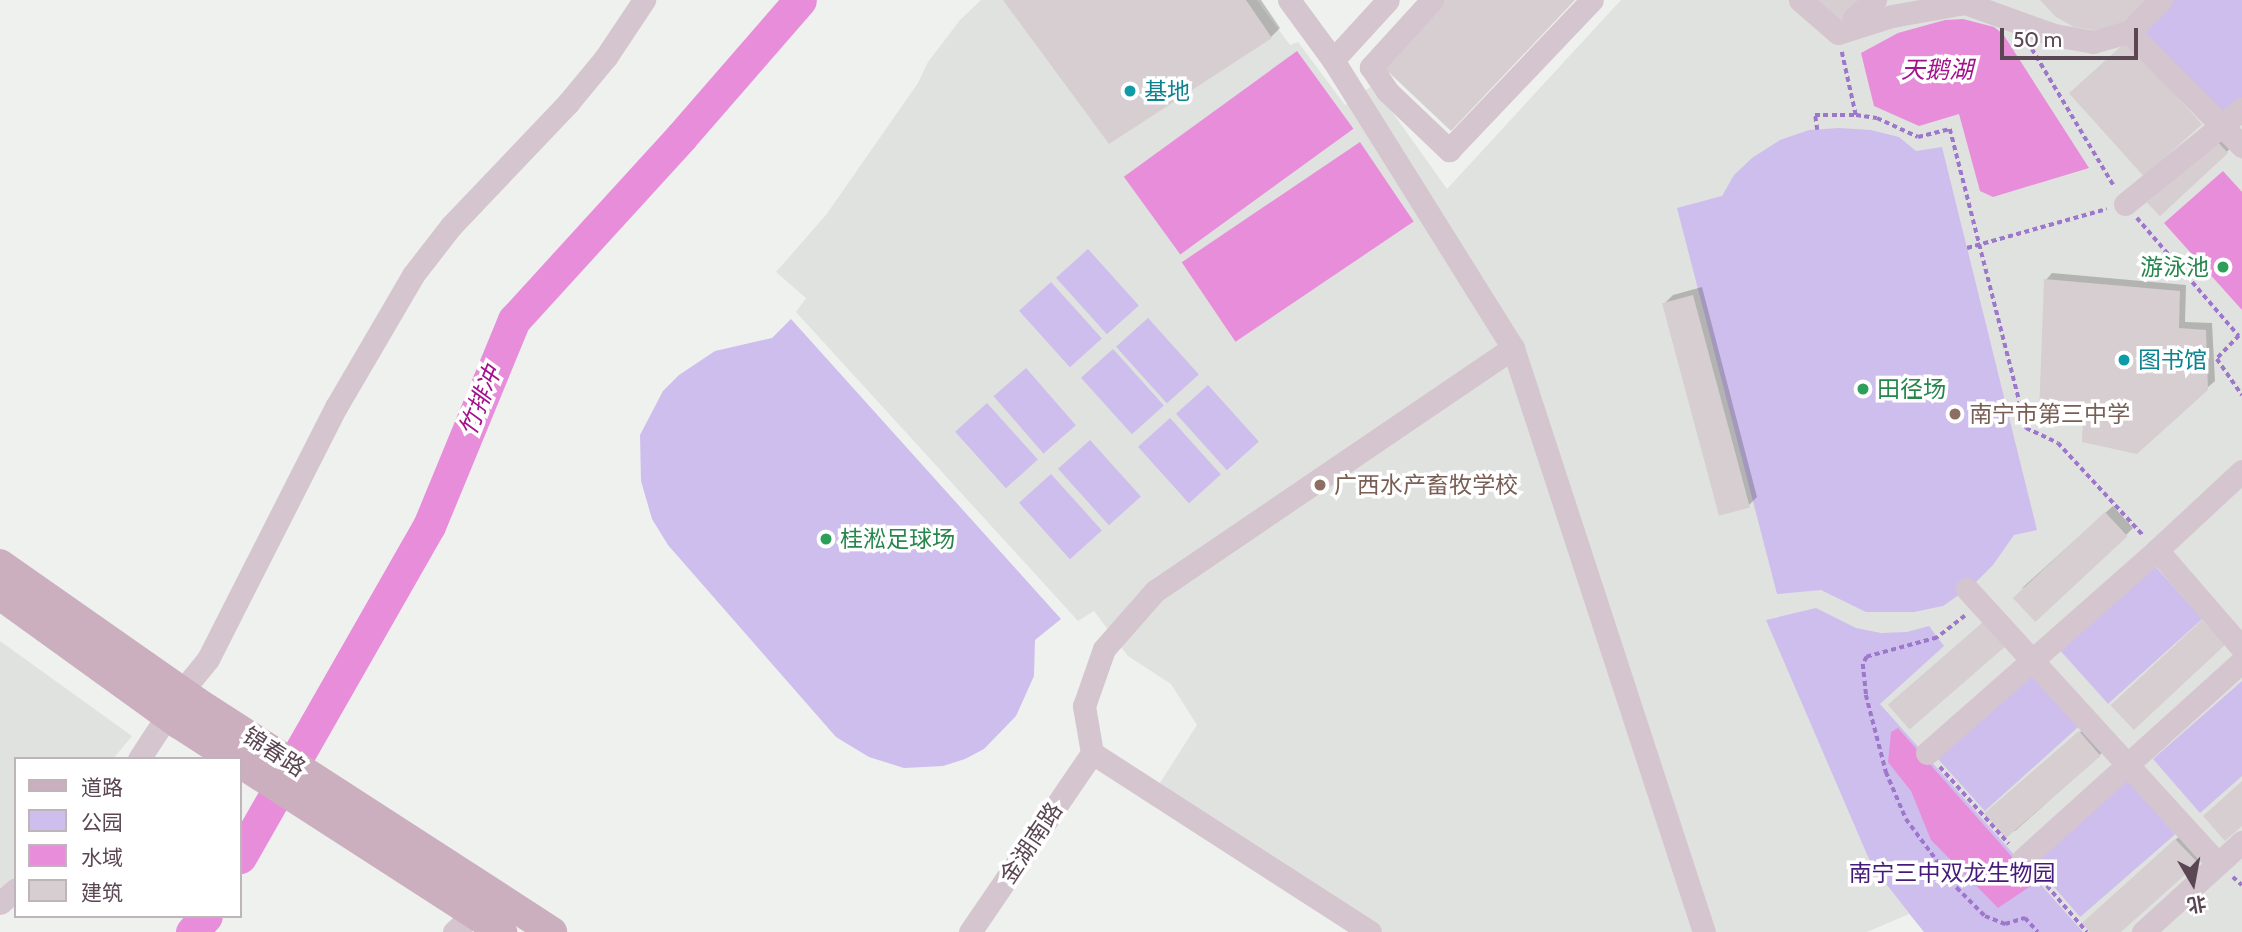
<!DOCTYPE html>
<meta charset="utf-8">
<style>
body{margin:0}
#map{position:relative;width:2242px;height:932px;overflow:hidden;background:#eef1ee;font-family:Cabin,"Noto Sans SC",sans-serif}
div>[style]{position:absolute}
.education>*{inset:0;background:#e0e2df}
.green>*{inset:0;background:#cebeed;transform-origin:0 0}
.water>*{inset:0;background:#e88dda;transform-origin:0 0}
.shadow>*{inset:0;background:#0003;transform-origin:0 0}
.river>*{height:33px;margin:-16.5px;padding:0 16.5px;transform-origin:16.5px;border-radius:16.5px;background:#e88dda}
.building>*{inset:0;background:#d6ced1;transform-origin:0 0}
.path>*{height:3.5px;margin-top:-1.75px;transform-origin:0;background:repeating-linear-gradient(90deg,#9d77ca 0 5px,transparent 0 8.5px)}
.minor>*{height:23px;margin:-11.5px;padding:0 11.5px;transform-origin:11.5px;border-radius:11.5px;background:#d5c5ce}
.major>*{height:30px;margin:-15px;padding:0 15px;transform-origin:15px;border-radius:15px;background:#ccafbf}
.dots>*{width:19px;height:19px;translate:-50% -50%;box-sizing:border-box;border:4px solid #fff;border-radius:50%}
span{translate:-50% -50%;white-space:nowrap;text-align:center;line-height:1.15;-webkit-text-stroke:7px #fff;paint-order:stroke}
.culture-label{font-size:23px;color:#0d838f}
.left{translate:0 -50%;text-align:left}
.leisure-label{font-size:23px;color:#27864d}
.right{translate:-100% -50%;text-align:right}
.education-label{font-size:23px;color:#785e54}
.street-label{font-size:23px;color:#5b4753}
.park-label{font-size:23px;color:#451a7a}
.water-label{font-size:24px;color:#a3128d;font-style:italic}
.legend{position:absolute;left:14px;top:757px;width:228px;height:161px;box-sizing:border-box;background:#fff;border:2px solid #bdb5ba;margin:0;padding:9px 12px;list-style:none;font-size:21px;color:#5b4753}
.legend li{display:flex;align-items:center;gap:14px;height:35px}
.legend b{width:35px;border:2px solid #bdb5ba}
.north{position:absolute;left:2158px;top:848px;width:70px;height:70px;-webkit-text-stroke:5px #fff;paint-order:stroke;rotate:170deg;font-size:19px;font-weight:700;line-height:28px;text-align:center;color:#5b4753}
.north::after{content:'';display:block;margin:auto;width:24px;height:32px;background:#5b4753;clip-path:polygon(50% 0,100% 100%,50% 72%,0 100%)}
.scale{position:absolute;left:2000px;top:28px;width:138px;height:32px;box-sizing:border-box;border:4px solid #5b4753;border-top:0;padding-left:9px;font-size:21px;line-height:24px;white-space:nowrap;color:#5b4753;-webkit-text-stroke:5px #fff;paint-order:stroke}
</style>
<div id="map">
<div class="education">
<i style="clip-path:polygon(981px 0,1257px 0,1290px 45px,1298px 42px,1345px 105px,1373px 85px,1447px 189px,1621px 0,2242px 0,2242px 932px,1924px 932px,1909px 914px,1867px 932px,1383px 932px,1158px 786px,1197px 725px,1171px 684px,1128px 656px,1094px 611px,1078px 621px,796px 312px,806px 298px,776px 272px,826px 215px,918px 83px,928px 62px,960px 20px)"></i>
<i style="clip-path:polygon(0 641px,132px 736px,113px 759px,16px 759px,16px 876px,0 891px)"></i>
</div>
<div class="green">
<i style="clip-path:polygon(2171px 0,2242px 0,2242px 101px,2225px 116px,2140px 31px)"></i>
<i style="clip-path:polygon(1839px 128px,1871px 130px,1899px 137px,1916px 151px,1942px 147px,2037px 530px,2014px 535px,1993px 565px,1973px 585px,1943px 606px,1914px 612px,1866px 612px,1821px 590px,1777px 594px,1677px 208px,1722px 196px,1734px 175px,1752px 158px,1780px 140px,1809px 130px)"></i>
<i style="left:1088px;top:249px;width:76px;height:43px;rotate:48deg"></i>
<i style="left:1051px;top:282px;width:76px;height:43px;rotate:48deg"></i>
<i style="left:1148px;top:318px;width:76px;height:43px;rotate:48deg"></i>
<i style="clip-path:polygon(791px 319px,1061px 619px,1035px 640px,1034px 676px,1016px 716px,984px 749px,965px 759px,943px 766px,904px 768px,869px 757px,836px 737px,668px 545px,652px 519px,641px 481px,640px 435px,663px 391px,679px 375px,715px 351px,772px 338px)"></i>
<i style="left:1113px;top:349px;width:76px;height:43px;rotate:48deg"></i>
<i style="left:1026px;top:368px;width:76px;height:43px;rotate:49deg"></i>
<i style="left:1208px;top:385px;width:76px;height:43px;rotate:48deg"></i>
<i style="left:987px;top:403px;width:76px;height:43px;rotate:48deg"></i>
<i style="left:1170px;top:418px;width:76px;height:43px;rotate:48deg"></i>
<i style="left:1090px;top:440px;width:76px;height:43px;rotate:48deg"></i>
<i style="left:1051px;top:474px;width:76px;height:43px;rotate:48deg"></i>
<i style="left:2155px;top:566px;width:71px;height:127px;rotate:48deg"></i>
<i style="clip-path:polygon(1816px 608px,1856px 628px,1881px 633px,1907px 632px,1929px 626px,1944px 646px,1880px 704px,2083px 932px,1924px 932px,1872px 866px,1766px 620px)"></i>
<i style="left:2031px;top:674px;width:71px;height:126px;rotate:48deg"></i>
<i style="clip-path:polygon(2242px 681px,2242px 776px,2200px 813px,2153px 759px)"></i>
<i style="left:2128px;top:780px;width:72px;height:126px;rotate:49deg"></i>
</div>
<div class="water">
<i style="clip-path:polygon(1963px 19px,1994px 27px,2003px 34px,2089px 168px,1993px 197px,1980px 191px,1959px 114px,1919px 126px,1874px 106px,1861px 53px,1898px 33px,1945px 20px)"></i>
<i style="left:1297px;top:51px;width:96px;height:214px;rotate:54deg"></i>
<i style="left:1360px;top:142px;width:96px;height:215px;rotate:56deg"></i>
<i style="clip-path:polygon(2223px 171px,2242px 192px,2242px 310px,2164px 223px)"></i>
<i style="clip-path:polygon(1898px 728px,2035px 883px,1998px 908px,1931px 840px,1911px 791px,1888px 762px,1891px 732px)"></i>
</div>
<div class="shadow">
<i style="clip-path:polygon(1005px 0,1261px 0,1280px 28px,1271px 37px)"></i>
<i style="clip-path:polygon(2223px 133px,2234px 145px,2160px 214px)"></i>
<i style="clip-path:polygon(2052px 273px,2186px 285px,2185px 322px,2212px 323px,2215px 381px,2207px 388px,2085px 417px,2046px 280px)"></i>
<i style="clip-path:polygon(1702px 287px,1757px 497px,1748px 506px,1664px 304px,1673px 295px)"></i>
<i style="clip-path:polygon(2113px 506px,2133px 528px,2126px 535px,2021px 589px)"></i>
<i style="left:2087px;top:726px;width:30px;height:124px;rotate:48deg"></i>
<i style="clip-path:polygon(2183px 833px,2203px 855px,2119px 932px,2093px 932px,2091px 916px)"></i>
</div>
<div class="river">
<i style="left:240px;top:857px;width:381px;rotate:-60.3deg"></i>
<i style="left:429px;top:526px;width:223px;rotate:-67.6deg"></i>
<i style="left:514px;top:320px;width:248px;rotate:-47.6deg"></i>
<i style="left:681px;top:137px;width:181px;rotate:-49deg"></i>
<i style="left:192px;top:932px;width:21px;rotate:-49deg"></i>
</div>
<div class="building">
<i style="clip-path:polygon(1003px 0,1246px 0,1272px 38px,1109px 144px)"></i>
<i style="clip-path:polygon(1441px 0,1575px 0,1451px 131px,1380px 64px)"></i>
<i style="clip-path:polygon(1812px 0,1866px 0,1837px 27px)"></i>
<i style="clip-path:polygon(2040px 0,2149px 0,2134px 17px,2115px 27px,2094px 30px,2074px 27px,2056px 17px)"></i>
<i style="left:2127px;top:41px;width:112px;height:78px;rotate:48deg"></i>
<i style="left:2215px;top:139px;width:19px;height:93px;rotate:47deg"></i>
<i style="clip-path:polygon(2044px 279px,2180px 291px,2179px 328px,2206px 330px,2208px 390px,2137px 454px,2082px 442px,2083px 419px,2039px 415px)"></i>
<i style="left:1693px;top:295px;width:220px;height:32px;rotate:75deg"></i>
<i style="left:2105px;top:512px;width:33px;height:126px;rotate:47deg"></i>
<i style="left:2202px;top:620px;width:34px;height:125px;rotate:47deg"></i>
<i style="left:1983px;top:622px;width:33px;height:126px;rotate:49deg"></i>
<i style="left:2079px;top:731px;width:33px;height:126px;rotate:49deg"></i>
<i style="clip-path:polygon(2242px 781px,2242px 826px,2225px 841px,2203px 816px)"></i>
<i style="clip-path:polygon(2175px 839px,2198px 863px,2121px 932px,2090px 932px,2082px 923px)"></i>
</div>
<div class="path">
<i style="left:2032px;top:49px;width:160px;rotate:59.1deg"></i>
<i style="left:1842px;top:52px;width:65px;rotate:77.5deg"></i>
<i style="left:1856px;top:115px;width:21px;rotate:8deg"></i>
<i style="left:1877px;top:118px;width:45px;rotate:24.9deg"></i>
<i style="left:1918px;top:137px;width:33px;rotate:-14deg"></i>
<i style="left:1950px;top:129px;width:309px;rotate:75.7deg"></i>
<i style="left:2026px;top:428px;width:35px;rotate:25deg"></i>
<i style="left:2058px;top:443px;width:125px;rotate:47.3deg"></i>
<i style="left:1817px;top:130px;width:15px;rotate:-98deg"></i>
<i style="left:1815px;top:115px;width:41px"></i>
<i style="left:2137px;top:218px;width:156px;rotate:49.2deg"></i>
<i style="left:2239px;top:336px;width:32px;rotate:134deg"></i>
<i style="left:2217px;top:359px;width:44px;rotate:55.2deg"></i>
<i style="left:1967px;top:248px;width:145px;rotate:-15.6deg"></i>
<i style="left:1965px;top:616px;width:36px;rotate:142deg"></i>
<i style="left:1937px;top:638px;width:73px;rotate:164.8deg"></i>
<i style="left:1867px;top:657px;width:8px;rotate:120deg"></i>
<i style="left:1863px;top:664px;width:31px;rotate:84deg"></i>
<i style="left:1866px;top:695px;width:80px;rotate:75.4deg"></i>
<i style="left:1886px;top:772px;width:51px;rotate:66.9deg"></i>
<i style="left:1906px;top:819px;width:86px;rotate:53.5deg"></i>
<i style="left:1957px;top:888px;width:40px;rotate:45deg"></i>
<i style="left:1985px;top:916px;width:22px;rotate:22deg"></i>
<i style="left:2005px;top:924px;width:21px;rotate:-17deg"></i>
<i style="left:2025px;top:918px;width:19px;rotate:47deg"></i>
<i style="left:1940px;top:767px;width:103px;rotate:48.1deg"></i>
<i style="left:2036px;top:873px;width:78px;rotate:49.2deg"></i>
<i style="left:2233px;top:877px;width:12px;rotate:42deg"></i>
</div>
<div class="minor">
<i style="left:1289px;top:0;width:74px;rotate:53.7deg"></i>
<i style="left:1333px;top:60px;width:340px;rotate:58deg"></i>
<i style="left:1513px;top:348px;width:614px;rotate:71.89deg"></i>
<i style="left:1432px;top:0;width:91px;rotate:132.3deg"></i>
<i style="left:1371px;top:67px;width:29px;rotate:56deg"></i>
<i style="left:1387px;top:91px;width:86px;rotate:43.6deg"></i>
<i style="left:1449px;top:150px;width:207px;rotate:-46.4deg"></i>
<i style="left:1800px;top:0;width:50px;rotate:41deg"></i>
<i style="left:1838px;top:33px;width:57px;rotate:-17.5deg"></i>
<i style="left:1892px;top:16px;width:74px;rotate:-10.1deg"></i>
<i style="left:1965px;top:3px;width:95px;rotate:19.8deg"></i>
<i style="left:2054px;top:35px;width:40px;rotate:10deg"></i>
<i style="left:2093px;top:42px;width:37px;rotate:-16deg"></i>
<i style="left:2161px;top:0;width:45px;rotate:135deg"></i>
<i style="left:2129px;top:32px;width:161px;rotate:45.3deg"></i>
<i style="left:1854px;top:18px;width:28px;rotate:-41deg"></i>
<i style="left:1333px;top:60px;width:81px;rotate:-47.5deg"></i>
<i style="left:2125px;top:204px;width:151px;rotate:-39.1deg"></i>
<i style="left:2157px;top:550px;width:116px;rotate:-42.9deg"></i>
<i style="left:1967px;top:589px;width:372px;rotate:47.6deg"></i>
<i style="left:182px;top:691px;width:41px;rotate:-50.9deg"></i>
<i style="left:208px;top:659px;width:283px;rotate:-63.1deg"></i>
<i style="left:336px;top:407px;width:153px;rotate:-59.7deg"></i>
<i style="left:413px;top:275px;width:62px;rotate:-52.2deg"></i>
<i style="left:451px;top:226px;width:170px;rotate:-46.4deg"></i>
<i style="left:568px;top:103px;width:60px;rotate:-50.4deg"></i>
<i style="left:606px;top:57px;width:69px;rotate:-56.3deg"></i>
<i style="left:1927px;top:753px;width:307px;rotate:-41.4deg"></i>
<i style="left:2157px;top:550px;width:130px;rotate:49.1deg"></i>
<i style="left:139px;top:759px;width:51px;rotate:-56.9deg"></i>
<i style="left:2023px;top:859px;width:295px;rotate:-42.1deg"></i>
<i style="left:0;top:903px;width:21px;rotate:-41deg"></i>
<i style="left:454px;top:932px;width:26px;rotate:-43deg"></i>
<i style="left:970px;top:932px;width:217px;rotate:-55.7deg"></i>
<i style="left:1370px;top:932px;width:331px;rotate:-147.2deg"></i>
<i style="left:1092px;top:753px;width:48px;rotate:-99.7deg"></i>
<i style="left:1084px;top:706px;width:60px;rotate:-70.7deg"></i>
<i style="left:1104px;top:649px;width:77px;rotate:-48.7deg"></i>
<i style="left:1155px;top:591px;width:433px;rotate:-34.2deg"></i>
<i style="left:2143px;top:932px;width:134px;rotate:-42.3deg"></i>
</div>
<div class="major">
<i style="left:0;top:564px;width:241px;rotate:35deg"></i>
<i style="left:197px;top:702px;width:423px;rotate:32.9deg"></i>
<i style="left:0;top:595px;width:221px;rotate:35.8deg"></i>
<i style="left:179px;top:724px;width:64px;rotate:32.9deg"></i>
<i style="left:240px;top:763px;width:312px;rotate:32.8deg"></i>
</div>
<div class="dots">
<i style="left:1130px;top:91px;background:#0f9aa8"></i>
<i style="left:2223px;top:267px;background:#2e9e5b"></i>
<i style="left:2124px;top:360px;background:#0f9aa8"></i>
<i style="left:1863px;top:389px;background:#2e9e5b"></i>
<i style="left:1955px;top:414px;background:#8d6e63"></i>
<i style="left:1320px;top:485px;background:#8d6e63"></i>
<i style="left:826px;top:539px;background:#2e9e5b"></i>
</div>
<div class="culture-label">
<span class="left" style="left:1144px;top:91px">基地</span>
<span class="left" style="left:2138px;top:360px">图书馆</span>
</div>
<div class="leisure-label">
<span class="right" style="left:2209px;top:267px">游泳池</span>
<span class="left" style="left:1877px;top:389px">田径场</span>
<span class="left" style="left:840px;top:539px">桂淞足球场</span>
</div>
<div class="education-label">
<span class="left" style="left:1969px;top:414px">南宁市第三中学</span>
<span class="left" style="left:1334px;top:485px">广西水产畜牧学校</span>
</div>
<div class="street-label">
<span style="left:274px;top:752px;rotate:33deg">锦春路</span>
<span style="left:1031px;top:843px;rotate:-56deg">金湖南路</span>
</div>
<div class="park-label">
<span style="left:1952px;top:873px">南宁三中双龙生物园</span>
</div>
<div class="water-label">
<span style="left:1937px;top:70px">天鹅湖</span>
<span style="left:480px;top:401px;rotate:-68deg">竹排冲</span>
</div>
<ul class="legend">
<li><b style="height:9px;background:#ccafbf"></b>道路</li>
<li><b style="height:19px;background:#cebeed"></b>公园</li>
<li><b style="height:19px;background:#e88dda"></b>水域</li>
<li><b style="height:19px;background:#d6ced1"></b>建筑</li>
</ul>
<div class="north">北</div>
<div class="scale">50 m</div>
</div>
